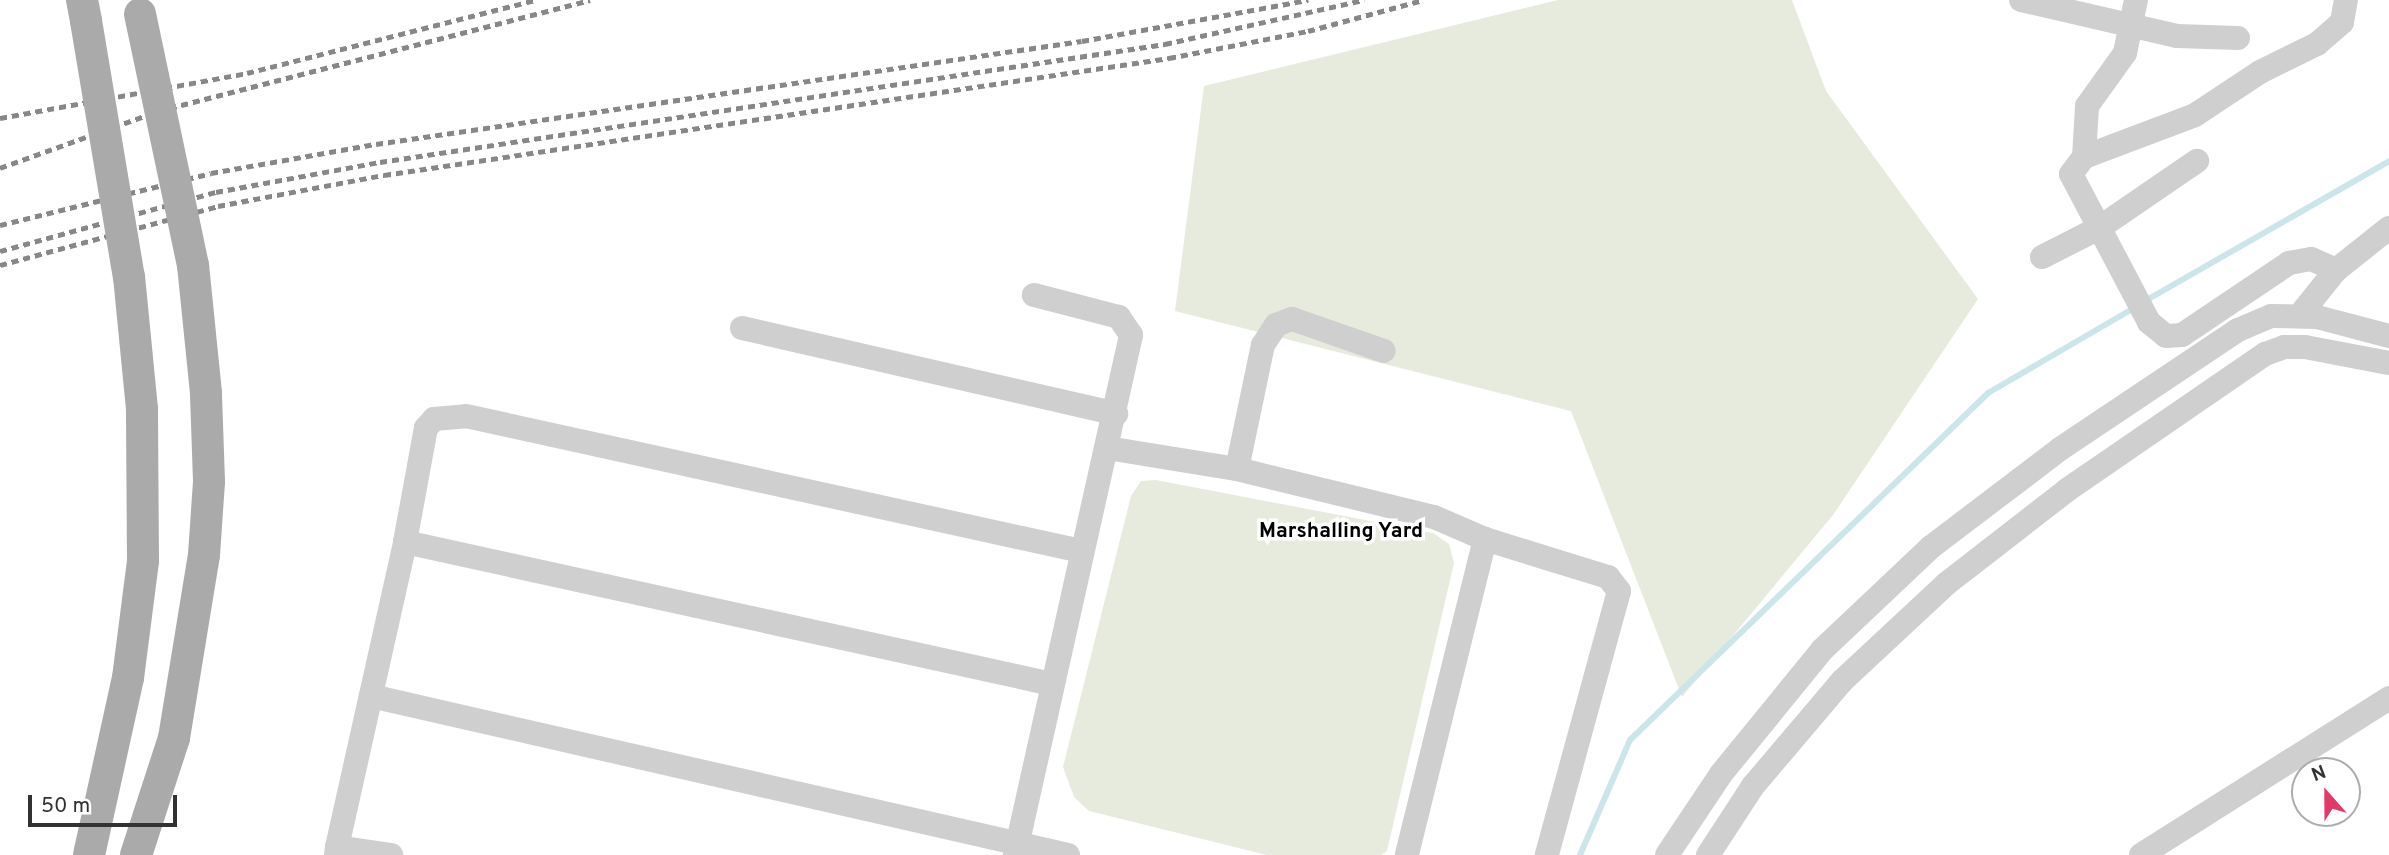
<!DOCTYPE html>
<style>
body{margin:0}
#map{position:relative;width:2389px;height:855px;overflow:hidden;background:#fff;font-family:Overpass,sans-serif}
div>[style]{position:absolute}
.green>*{inset:0;background:#e7ebdd}
.stream>*{height:6px;margin:-3px;padding:0 3px;transform-origin:3px;border-radius:3px;background:#cbe5eb}
.minor>*{height:24px;margin:-12px;padding:0 12px;transform-origin:12px;border-radius:12px;background:#cfcfcf}
.major>*{height:32px;margin:-16px;padding:0 16px;transform-origin:16px;border-radius:16px;background:#aaa}
.rail>*{height:5px;margin-top:-2.5px;transform-origin:0;background:repeating-linear-gradient(90deg,#878787 0 7px,transparent 0 12px)}
.major-bridge>*{height:32px;margin:-16px;padding:0 16px;transform-origin:16px;border-radius:16px;background:#aaa}
span{translate:-50% -50%;white-space:nowrap;text-align:center;line-height:1.15;-webkit-text-stroke:7px #fff;paint-order:stroke}
.neighbourhood-label{font-size:21px;color:#000;font-weight:700}
.north{position:absolute;left:2291px;top:757px;width:70px;height:70px;box-sizing:border-box;background:#fff;border:2px solid #adadad;border-radius:50%;rotate:339deg;font-size:19px;font-weight:700;line-height:28px;text-align:center;color:#323232}
.north::after{content:'';display:block;margin:auto;width:24px;height:32px;background:#e23a68;clip-path:polygon(50% 0,100% 100%,50% 72%,0 100%)}
.scale{position:absolute;left:28px;top:795px;width:149px;height:32px;box-sizing:border-box;border:4px solid #323232;border-top:0;padding-left:9px;font-size:21px;line-height:24px;white-space:nowrap;color:#323232;-webkit-text-stroke:5px #fff;paint-order:stroke}
</style>
<div id="map">
<div class="green">
<i style="clip-path:polygon(1558px 0,1792px 0,1826px 91px,1978px 299px,1833px 515px,1682px 697px,1571px 411px,1175px 311px,1204px 86px)"></i>
<i style="clip-path:polygon(1156px 480px,1433px 533px,1449px 544px,1454px 563px,1387px 851px,1381px 855px,1267px 855px,1089px 811px,1074px 797px,1063px 767px,1131px 496px,1141px 481px)"></i>
</div>
<div class="stream">
<i style="left:2145px;top:301px;width:281px;rotate:-29.8deg"></i>
<i style="left:1580px;top:855px;width:125px;rotate:-66.5deg"></i>
<i style="left:1630px;top:740px;width:499px;rotate:-44.1deg"></i>
<i style="left:1988px;top:393px;width:171px;rotate:-30.2deg"></i>
</div>
<div class="minor">
<i style="left:2021px;top:0;width:160px;rotate:13deg"></i>
<i style="left:2177px;top:36px;width:61px;rotate:1.9deg"></i>
<i style="left:2084px;top:157px;width:51px;rotate:-86.6deg"></i>
<i style="left:2087px;top:106px;width:65px;rotate:-54.4deg"></i>
<i style="left:2125px;top:53px;width:54px;rotate:-78.3deg"></i>
<i style="left:2042px;top:257px;width:64px;rotate:-27deg"></i>
<i style="left:2099px;top:228px;width:119px;rotate:-34.4deg"></i>
<i style="left:2336px;top:270px;width:27px;rotate:-156deg"></i>
<i style="left:2311px;top:259px;width:22px;rotate:170deg"></i>
<i style="left:2289px;top:263px;width:129px;rotate:146.1deg"></i>
<i style="left:2182px;top:335px;width:16px;rotate:176deg"></i>
<i style="left:2166px;top:336px;width:22px;rotate:-141deg"></i>
<i style="left:2149px;top:322px;width:167px;rotate:-117.8deg"></i>
<i style="left:2071px;top:174px;width:21px;rotate:-53deg"></i>
<i style="left:2084px;top:157px;width:119px;rotate:-20.7deg"></i>
<i style="left:2195px;top:115px;width:78px;rotate:-33.5deg"></i>
<i style="left:2260px;top:72px;width:64px;rotate:-26.2deg"></i>
<i style="left:2317px;top:44px;width:33px;rotate:-41deg"></i>
<i style="left:2342px;top:22px;width:22px;rotate:-80deg"></i>
<i style="left:2299px;top:316px;width:59px;rotate:-51.2deg"></i>
<i style="left:2336px;top:270px;width:68px;rotate:-38.4deg"></i>
<i style="left:742px;top:328px;width:384px;rotate:12.9deg"></i>
<i style="left:1107px;top:448px;width:132px;rotate:9.2deg"></i>
<i style="left:1237px;top:469px;width:203px;rotate:13.7deg"></i>
<i style="left:1434px;top:517px;width:56px;rotate:23.3deg"></i>
<i style="left:1485px;top:539px;width:325px;rotate:103.9deg"></i>
<i style="left:1237px;top:469px;width:127px;rotate:-78.2deg"></i>
<i style="left:1263px;top:345px;width:24px;rotate:-57deg"></i>
<i style="left:1276px;top:325px;width:17px;rotate:-21deg"></i>
<i style="left:1292px;top:319px;width:97px;rotate:19.2deg"></i>
<i style="left:1485px;top:539px;width:129px;rotate:17.2deg"></i>
<i style="left:1608px;top:577px;width:18px;rotate:52deg"></i>
<i style="left:1619px;top:591px;width:274px;rotate:105.3deg"></i>
<i style="left:405px;top:542px;width:662px;rotate:12.38deg"></i>
<i style="left:371px;top:696px;width:715px;rotate:12.85deg"></i>
<i style="left:337px;top:847px;width:312px;rotate:-77.4deg"></i>
<i style="left:405px;top:542px;width:116px;rotate:-79.6deg"></i>
<i style="left:426px;top:428px;width:12px;rotate:-48deg"></i>
<i style="left:434px;top:419px;width:32px;rotate:-5deg"></i>
<i style="left:466px;top:416px;width:630px;rotate:12.38deg"></i>
<i style="left:336px;top:855px;width:8px;rotate:-83deg"></i>
<i style="left:337px;top:847px;width:55px;rotate:8.4deg"></i>
<i style="left:1015px;top:855px;width:533px;rotate:-77.42deg"></i>
<i style="left:1131px;top:335px;width:22px;rotate:-124deg"></i>
<i style="left:1119px;top:317px;width:88px;rotate:-165.5deg"></i>
<i style="left:1667px;top:855px;width:97px;rotate:-56.3deg"></i>
<i style="left:1721px;top:774px;width:160px;rotate:-50.8deg"></i>
<i style="left:1822px;top:650px;width:150px;rotate:-43.4deg"></i>
<i style="left:1931px;top:547px;width:162px;rotate:-37.2deg"></i>
<i style="left:2060px;top:449px;width:214px;rotate:-33.8deg"></i>
<i style="left:2238px;top:330px;width:36px;rotate:-23deg"></i>
<i style="left:2271px;top:316px;width:46px;rotate:1.2deg"></i>
<i style="left:2317px;top:317px;width:74px;rotate:14.8deg"></i>
<i style="left:1708px;top:855px;width:82px;rotate:-56.9deg"></i>
<i style="left:1753px;top:786px;width:138px;rotate:-49.7deg"></i>
<i style="left:1842px;top:681px;width:142px;rotate:-43deg"></i>
<i style="left:1946px;top:584px;width:153px;rotate:-37.8deg"></i>
<i style="left:2067px;top:490px;width:240px;rotate:-34.5deg"></i>
<i style="left:2265px;top:354px;width:20px;rotate:-20deg"></i>
<i style="left:2284px;top:347px;width:21px"></i>
<i style="left:2305px;top:347px;width:86px;rotate:10.8deg"></i>
<i style="left:2141px;top:855px;width:294px;rotate:-32.3deg"></i>
</div>
<div class="major">
<i style="left:82px;top:0;width:21px;rotate:79deg"></i>
<i style="left:89px;top:855px;width:181px;rotate:-77.6deg"></i>
<i style="left:128px;top:678px;width:118px;rotate:-82.7deg"></i>
<i style="left:143px;top:561px;width:152px;rotate:-90.4deg"></i>
<i style="left:142px;top:409px;width:133px;rotate:-95.6deg"></i>
<i style="left:136px;top:855px;width:123px;rotate:-72deg"></i>
<i style="left:174px;top:738px;width:185px;rotate:-80.7deg"></i>
<i style="left:204px;top:555px;width:74px;rotate:-86.1deg"></i>
<i style="left:209px;top:481px;width:88px;rotate:-92deg"></i>
<i style="left:206px;top:393px;width:128px;rotate:-95.8deg"></i>
</div>
<div class="rail">
<i style="left:0;top:118px;width:251px;rotate:-10.3deg"></i>
<i style="left:247px;top:73px;width:297px;rotate:-14.2deg"></i>
<i style="left:0;top:168px;width:168px;rotate:-19.8deg"></i>
<i style="left:158px;top:111px;width:446px;rotate:-14.4deg"></i>
<i style="left:0;top:225px;width:217px;rotate:-13.8deg"></i>
<i style="left:211px;top:173px;width:168px;rotate:-10deg"></i>
<i style="left:376px;top:144px;width:713px;rotate:-8.3deg"></i>
<i style="left:1082px;top:41px;width:230px;rotate:-10.3deg"></i>
<i style="left:0;top:251px;width:224px;rotate:-15.3deg"></i>
<i style="left:216px;top:192px;width:167px;rotate:-10.4deg"></i>
<i style="left:380px;top:162px;width:794px;rotate:-8.55deg"></i>
<i style="left:1165px;top:44px;width:204px;rotate:-12.5deg"></i>
<i style="left:0;top:265px;width:226px;rotate:-15.1deg"></i>
<i style="left:218px;top:206px;width:169px;rotate:-10.6deg"></i>
<i style="left:384px;top:175px;width:794px;rotate:-8.48deg"></i>
<i style="left:1169px;top:58px;width:142px;rotate:-11deg"></i>
<i style="left:1308px;top:31px;width:119px;rotate:-15.1deg"></i>
</div>
<div class="major-bridge">
<i style="left:140px;top:14px;width:258px;rotate:78.1deg"></i>
<i style="left:86px;top:21px;width:260px;rotate:80.5deg"></i>
</div>
<div class="neighbourhood-label">
<span style="left:1341px;top:532px">Marshalling Yard</span>
</div>
<div class="north">N</div>
<div class="scale">50 m</div>
</div>
